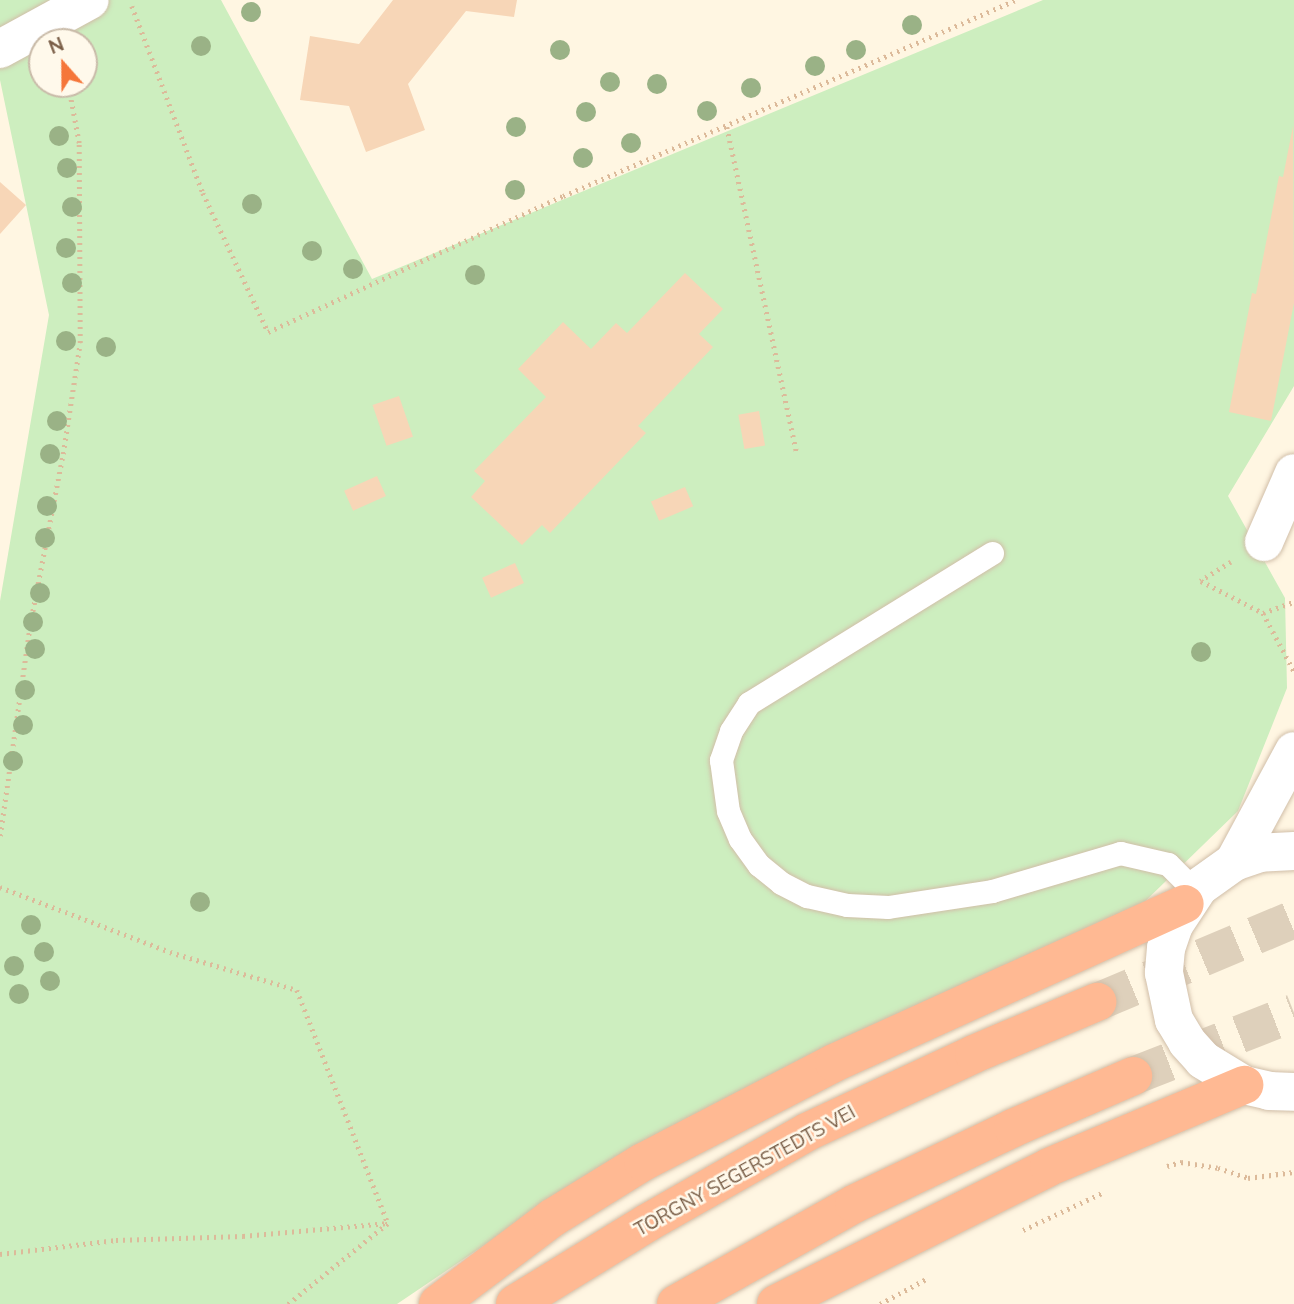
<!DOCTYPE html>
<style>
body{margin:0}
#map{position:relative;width:1294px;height:1304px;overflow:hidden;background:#fff6e2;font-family:Mulish,sans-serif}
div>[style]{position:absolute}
.green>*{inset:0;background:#cdeebf}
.building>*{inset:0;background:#f7d6b7;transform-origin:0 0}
.highway-tunnel>*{height:38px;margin-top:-19px;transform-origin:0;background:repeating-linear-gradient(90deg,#ded0bb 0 38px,transparent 0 57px)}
.path>*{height:4.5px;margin-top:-2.25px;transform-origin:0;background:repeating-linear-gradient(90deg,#dcba9a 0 2px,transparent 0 7px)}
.roads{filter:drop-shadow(0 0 2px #d1bea8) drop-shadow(0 0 2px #d1bea8)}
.lane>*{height:23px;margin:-11.5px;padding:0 11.5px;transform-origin:11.5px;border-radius:11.5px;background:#fff}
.street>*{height:38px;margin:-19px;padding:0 19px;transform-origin:19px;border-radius:19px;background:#fff}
.secondary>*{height:38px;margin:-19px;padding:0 19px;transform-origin:19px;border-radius:19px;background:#fff}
.highway>*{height:38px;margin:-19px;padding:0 19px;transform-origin:19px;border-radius:19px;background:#ffb993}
.trees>*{width:20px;height:20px;margin:-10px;border-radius:50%;background:#9ab286}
span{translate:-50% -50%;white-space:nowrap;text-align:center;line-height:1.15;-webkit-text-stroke:5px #fff9eb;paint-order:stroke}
.street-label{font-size:19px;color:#795d46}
.north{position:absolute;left:28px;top:28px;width:70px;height:70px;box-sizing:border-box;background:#fff9eb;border:2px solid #c9bba9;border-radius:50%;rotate:339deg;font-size:19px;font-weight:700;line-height:28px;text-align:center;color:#795d46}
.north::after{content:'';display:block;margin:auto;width:24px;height:32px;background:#f5763a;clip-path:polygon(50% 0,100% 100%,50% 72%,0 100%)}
</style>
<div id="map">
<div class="green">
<i style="clip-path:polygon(evenodd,0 0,221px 0,372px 279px,1043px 0,1294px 0,1294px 386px,1228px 496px,1285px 598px,1287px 688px,1238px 811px,1132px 914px,615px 1157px,397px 1304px,0 1304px,0 601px,49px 315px,0 80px,0 0,42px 42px,84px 42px,84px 84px,42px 84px,42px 42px)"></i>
</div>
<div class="building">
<i style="clip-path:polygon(393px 0,517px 0,514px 17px,466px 11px,408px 84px,425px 130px,366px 152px,349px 106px,300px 100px,310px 36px,359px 44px)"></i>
<i style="clip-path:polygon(1293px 126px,1294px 303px,1271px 421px,1229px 412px,1252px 293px,1256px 294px,1279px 176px,1283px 177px)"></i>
<i style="clip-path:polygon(0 182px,26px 205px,0 234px)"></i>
<i style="clip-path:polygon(685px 273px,723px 309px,699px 334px,713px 347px,638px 426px,646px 433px,550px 533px,542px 525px,522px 545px,471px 497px,485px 481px,474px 471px,546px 397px,518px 369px,563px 322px,591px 349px,616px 323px,627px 333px)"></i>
<i style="left:399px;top:396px;width:43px;height:28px;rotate:71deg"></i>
<i style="left:759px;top:411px;width:35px;height:21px;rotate:80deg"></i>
<i style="left:377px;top:476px;width:22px;height:36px;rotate:66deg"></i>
<i style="left:685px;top:487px;width:21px;height:37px;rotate:67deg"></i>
<i style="left:515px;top:563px;width:22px;height:36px;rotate:66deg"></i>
</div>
<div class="highway-tunnel">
<i style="left:1097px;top:1002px;width:214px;rotate:-22.8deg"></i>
<i style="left:1133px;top:1076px;width:173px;rotate:-21.4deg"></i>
</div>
<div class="path">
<i style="left:132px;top:6px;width:200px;rotate:69.2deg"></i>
<i style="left:203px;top:193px;width:153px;rotate:64.9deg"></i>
<i style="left:268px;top:332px;width:325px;rotate:-24.8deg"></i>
<i style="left:563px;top:196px;width:494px;rotate:-23.4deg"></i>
<i style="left:727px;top:127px;width:333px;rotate:77.9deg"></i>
<i style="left:1231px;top:562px;width:36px;rotate:148deg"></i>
<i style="left:1201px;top:581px;width:70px;rotate:27.3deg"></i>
<i style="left:1263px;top:613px;width:66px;rotate:61.9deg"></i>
<i style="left:1263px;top:613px;width:33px;rotate:-20deg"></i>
<i style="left:0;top:836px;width:213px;rotate:-81.9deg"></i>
<i style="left:30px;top:625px;width:174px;rotate:-79.1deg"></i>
<i style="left:63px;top:454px;width:112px;rotate:-81.3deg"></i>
<i style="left:80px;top:343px;width:200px;rotate:-90.3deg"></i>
<i style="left:79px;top:143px;width:60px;rotate:-100.6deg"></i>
<i style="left:0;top:887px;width:182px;rotate:20.9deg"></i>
<i style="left:170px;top:952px;width:133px;rotate:16.7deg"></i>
<i style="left:297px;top:990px;width:250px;rotate:68.7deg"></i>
<i style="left:1167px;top:1166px;width:15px;rotate:-16deg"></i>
<i style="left:1181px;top:1162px;width:37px;rotate:9deg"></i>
<i style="left:1218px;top:1168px;width:32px;rotate:18deg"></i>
<i style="left:1248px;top:1178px;width:46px;rotate:-7.4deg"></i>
<i style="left:1023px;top:1230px;width:89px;rotate:-25.1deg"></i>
<i style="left:0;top:1254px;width:117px;rotate:-6.9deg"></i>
<i style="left:116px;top:1240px;width:127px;rotate:-1.8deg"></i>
<i style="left:243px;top:1236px;width:146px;rotate:-5.1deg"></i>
<i style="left:288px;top:1304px;width:129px;rotate:-39deg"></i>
<i style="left:880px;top:1304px;width:55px;rotate:-28.4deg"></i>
</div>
<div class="roads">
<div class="lane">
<i style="left:992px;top:553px;width:286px;rotate:148.3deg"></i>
<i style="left:749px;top:703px;width:33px;rotate:123deg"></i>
<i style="left:731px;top:731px;width:31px;rotate:109deg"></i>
<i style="left:721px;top:760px;width:51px;rotate:82.2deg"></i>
<i style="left:728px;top:811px;width:30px;rotate:67deg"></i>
<i style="left:740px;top:839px;width:32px;rotate:54deg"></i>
<i style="left:759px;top:865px;width:28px;rotate:39deg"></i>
<i style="left:781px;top:883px;width:29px;rotate:27deg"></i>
<i style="left:807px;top:896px;width:41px;rotate:12.7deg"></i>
<i style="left:847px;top:905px;width:41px;rotate:2.8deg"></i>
<i style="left:888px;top:907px;width:105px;rotate:-8.7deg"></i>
<i style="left:992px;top:891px;width:134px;rotate:-16.5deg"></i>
<i style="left:1120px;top:853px;width:49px;rotate:12.9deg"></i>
<i style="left:1168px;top:864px;width:38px;rotate:45deg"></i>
</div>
<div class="street">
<i style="left:0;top:49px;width:102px;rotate:-28.6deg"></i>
<i style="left:1264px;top:542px;width:75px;rotate:-66.5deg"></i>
</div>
<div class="secondary">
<i style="left:1294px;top:851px;width:34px;rotate:177deg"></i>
<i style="left:1260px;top:853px;width:28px;rotate:161deg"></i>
<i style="left:1234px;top:862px;width:43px;rotate:144.5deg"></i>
<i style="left:1199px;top:887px;width:45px;rotate:123.3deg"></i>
<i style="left:1174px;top:925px;width:24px;rotate:109deg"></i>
<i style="left:1166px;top:948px;width:25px;rotate:95deg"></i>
<i style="left:1164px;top:973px;width:48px;rotate:78deg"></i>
<i style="left:1174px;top:1020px;width:26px;rotate:59deg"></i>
<i style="left:1187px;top:1042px;width:24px;rotate:48deg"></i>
<i style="left:1203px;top:1060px;width:48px;rotate:31.4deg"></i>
<i style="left:1244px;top:1085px;width:26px;rotate:13deg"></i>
<i style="left:1269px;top:1091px;width:25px;rotate:2deg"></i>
<i style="left:1234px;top:862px;width:126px;rotate:-61.6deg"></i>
</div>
<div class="highway">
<i style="left:438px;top:1304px;width:143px;rotate:-37deg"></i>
<i style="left:552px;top:1218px;width:107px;rotate:-31.6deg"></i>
<i style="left:643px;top:1162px;width:215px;rotate:-27.4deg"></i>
<i style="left:834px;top:1063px;width:385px;rotate:-24.4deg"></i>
<i style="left:515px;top:1304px;width:155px;rotate:-31.5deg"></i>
<i style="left:647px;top:1223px;width:184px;rotate:-29.6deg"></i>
<i style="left:807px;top:1132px;width:184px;rotate:-25deg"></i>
<i style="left:974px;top:1054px;width:134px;rotate:-22.9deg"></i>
<i style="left:676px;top:1304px;width:204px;rotate:-29.3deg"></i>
<i style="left:854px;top:1204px;width:176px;rotate:-25.5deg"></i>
<i style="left:1013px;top:1128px;width:131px;rotate:-23.4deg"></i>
<i style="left:776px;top:1304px;width:305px;rotate:-26.6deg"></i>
<i style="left:1049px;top:1167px;width:212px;rotate:-22.8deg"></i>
</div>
</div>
<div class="trees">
<i style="left:251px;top:12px"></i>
<i style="left:912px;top:25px"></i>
<i style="left:201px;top:46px"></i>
<i style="left:560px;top:50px"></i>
<i style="left:856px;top:50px"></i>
<i style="left:815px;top:66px"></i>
<i style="left:610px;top:82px"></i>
<i style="left:657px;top:84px"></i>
<i style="left:751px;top:88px"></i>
<i style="left:707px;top:111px"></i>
<i style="left:586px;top:112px"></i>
<i style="left:516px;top:127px"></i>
<i style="left:59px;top:136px"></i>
<i style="left:631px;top:143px"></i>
<i style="left:583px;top:158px"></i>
<i style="left:67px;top:168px"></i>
<i style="left:515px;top:190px"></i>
<i style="left:252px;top:204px"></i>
<i style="left:72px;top:207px"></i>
<i style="left:66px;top:248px"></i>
<i style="left:312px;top:251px"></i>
<i style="left:353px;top:269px"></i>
<i style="left:475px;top:275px"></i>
<i style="left:72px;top:283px"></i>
<i style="left:66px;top:341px"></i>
<i style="left:106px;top:347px"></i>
<i style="left:57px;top:421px"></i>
<i style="left:50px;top:454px"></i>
<i style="left:47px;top:506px"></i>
<i style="left:45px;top:538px"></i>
<i style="left:40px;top:593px"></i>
<i style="left:33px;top:622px"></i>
<i style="left:35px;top:649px"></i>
<i style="left:1201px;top:652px"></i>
<i style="left:25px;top:690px"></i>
<i style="left:23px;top:725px"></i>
<i style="left:13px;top:761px"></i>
<i style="left:200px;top:902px"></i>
<i style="left:31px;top:925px"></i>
<i style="left:44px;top:952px"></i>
<i style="left:14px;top:966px"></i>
<i style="left:50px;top:981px"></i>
<i style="left:19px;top:994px"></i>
</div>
<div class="street-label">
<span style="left:745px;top:1171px;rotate:-29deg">TORGNY SEGERSTEDTS VEI</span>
</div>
<div class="north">N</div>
</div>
